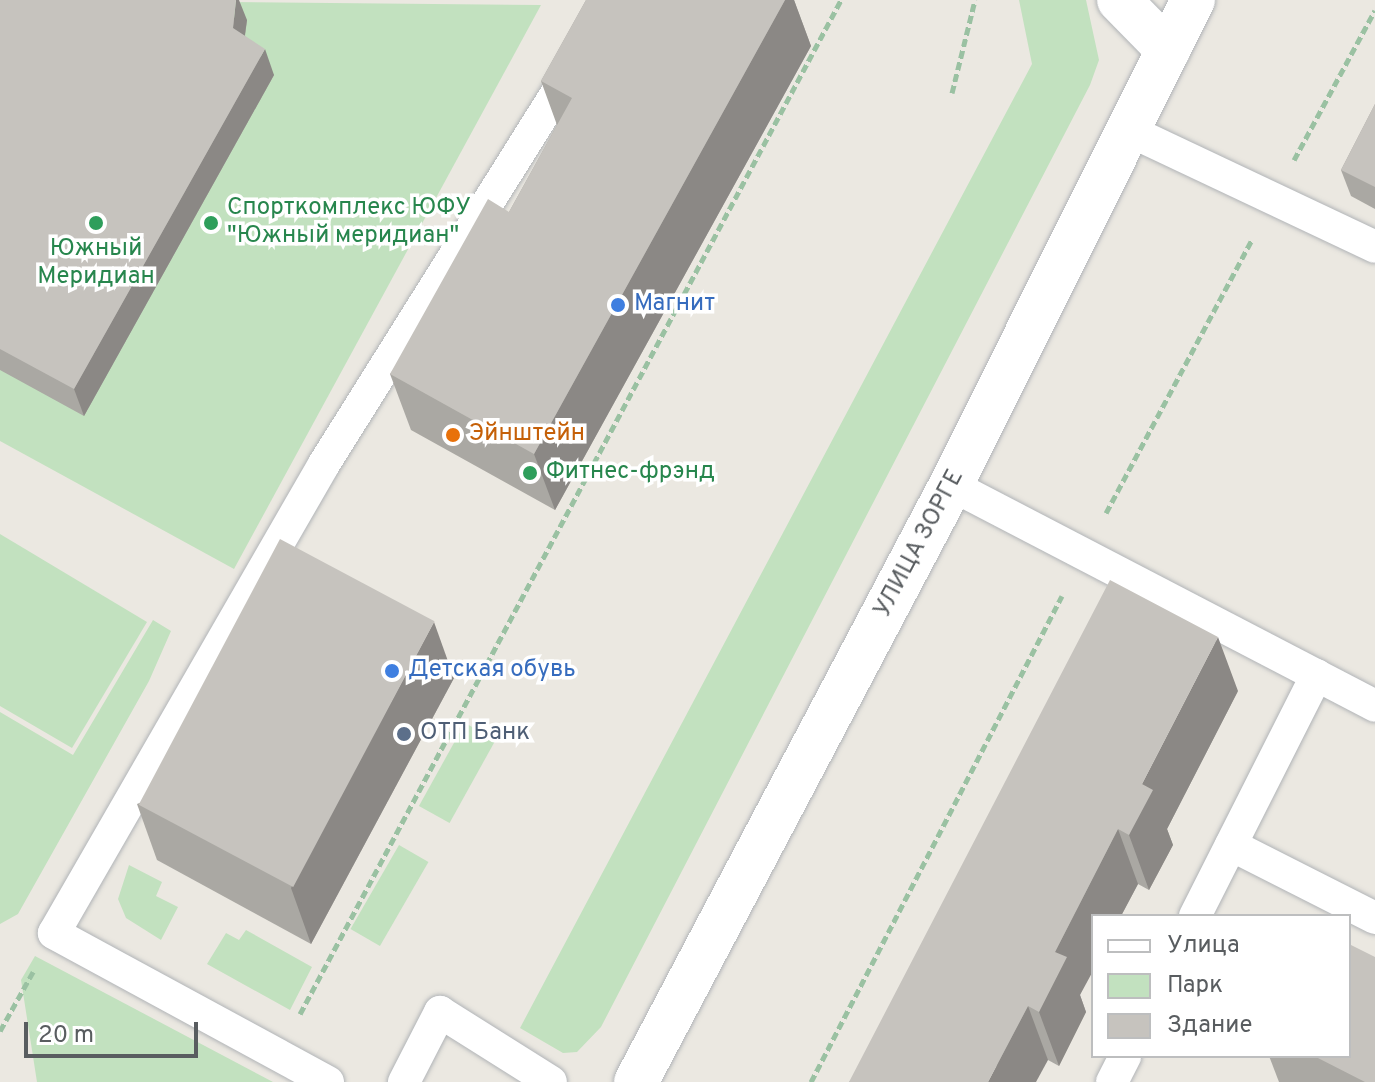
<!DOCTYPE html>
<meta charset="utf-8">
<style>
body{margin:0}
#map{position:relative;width:1375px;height:1082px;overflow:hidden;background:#ebe8e1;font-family:Overpass,sans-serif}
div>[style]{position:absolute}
.green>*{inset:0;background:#c2e1bf;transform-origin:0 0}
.path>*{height:5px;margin-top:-2.5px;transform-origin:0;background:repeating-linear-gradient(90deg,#9ac1a2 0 8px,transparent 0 12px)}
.roads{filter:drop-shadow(0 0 2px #b1b4b7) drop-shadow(0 0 2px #b1b4b7)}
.service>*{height:32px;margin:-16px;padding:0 16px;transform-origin:16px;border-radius:16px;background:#fff}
.tertiary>*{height:44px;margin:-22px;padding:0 22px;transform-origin:22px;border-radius:22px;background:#fff}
.secondary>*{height:44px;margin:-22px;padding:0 22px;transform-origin:22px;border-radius:22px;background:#fff}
.wall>*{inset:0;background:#aaa8a3}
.shaded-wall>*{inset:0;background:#8b8885}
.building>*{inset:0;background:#c6c3be;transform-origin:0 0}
.dots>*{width:22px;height:22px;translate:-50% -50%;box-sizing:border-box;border:4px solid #fff;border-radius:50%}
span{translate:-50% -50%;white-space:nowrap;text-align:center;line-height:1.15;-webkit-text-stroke:7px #fff;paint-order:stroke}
.leisure-label{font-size:24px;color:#27864d}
.left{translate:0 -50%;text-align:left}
.shop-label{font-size:24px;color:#366cbe}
.food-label{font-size:24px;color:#c56008}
.street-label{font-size:24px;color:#595d60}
.service-label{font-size:24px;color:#4e5e75}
.legend{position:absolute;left:1091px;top:914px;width:260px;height:144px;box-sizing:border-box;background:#fff;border:2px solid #bdbebf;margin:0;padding:10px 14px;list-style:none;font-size:24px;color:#595d60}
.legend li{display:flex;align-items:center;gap:16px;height:40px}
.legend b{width:40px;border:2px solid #bdbebf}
.scale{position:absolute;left:24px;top:1022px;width:174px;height:36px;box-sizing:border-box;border:4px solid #595d60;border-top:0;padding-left:10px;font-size:24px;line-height:28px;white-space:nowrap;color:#595d60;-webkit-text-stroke:6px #fff;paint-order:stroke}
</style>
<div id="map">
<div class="green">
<i style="clip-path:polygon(0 0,541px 5px,234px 569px,0 441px)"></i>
<i style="clip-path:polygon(1019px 0,1086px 0,1099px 60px,1090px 85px,601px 1027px,577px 1052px,563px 1053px,520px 1028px,1032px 64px)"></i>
<i style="clip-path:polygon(0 534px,147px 622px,72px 748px,0 706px)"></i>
<i style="clip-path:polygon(153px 620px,171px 631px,149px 681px,18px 914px,0 924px,0 712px,73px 755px)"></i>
<i style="left:465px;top:723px;width:35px;height:95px;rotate:29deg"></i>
<i style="left:399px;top:845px;width:34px;height:97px;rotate:30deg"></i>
<i style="clip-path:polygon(129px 865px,162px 882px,156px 896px,178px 907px,161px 940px,126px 918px,118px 899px)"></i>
<i style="clip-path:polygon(246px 930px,312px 967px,290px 1010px,207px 964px,226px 933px,239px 940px)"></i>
<i style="clip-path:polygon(35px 956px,273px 1082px,37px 1082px,21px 980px)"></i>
</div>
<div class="path">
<i style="left:952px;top:93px;width:96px;rotate:-76.1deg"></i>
<i style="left:1294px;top:160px;width:170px;rotate:-61.6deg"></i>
<i style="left:1106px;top:513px;width:310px;rotate:-61.9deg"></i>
<i style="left:300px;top:1014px;width:1149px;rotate:-61.92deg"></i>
<i style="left:0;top:1031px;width:68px;rotate:-60.8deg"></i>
<i style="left:811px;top:1082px;width:547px;rotate:-62.69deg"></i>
</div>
<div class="roads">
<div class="service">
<i style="left:1128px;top:130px;width:273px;rotate:25.3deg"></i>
<i style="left:951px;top:485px;width:478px;rotate:27.5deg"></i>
<i style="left:1231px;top:845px;width:161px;rotate:26.9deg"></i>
<i style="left:1195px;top:916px;width:270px;rotate:-63.2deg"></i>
<i style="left:328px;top:1082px;width:312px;rotate:-151.5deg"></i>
<i style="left:54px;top:933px;width:541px;rotate:-60.07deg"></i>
<i style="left:324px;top:464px;width:548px;rotate:-57.91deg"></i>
<i style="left:404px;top:1082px;width:79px;rotate:-62.8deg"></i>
<i style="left:440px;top:1012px;width:131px;rotate:32.2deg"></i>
<i style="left:1112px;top:1082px;width:29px;rotate:-63deg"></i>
</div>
<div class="tertiary">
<i style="left:1119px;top:0;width:70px;rotate:45.6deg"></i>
</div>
<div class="secondary">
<i style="left:636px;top:1082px;width:675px;rotate:-62.18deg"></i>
<i style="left:951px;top:485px;width:542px;rotate:-63.48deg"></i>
</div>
</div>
<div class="wall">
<i style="clip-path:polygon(0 0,247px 20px,245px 36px,274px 75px,84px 416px,0 370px)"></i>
<i style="clip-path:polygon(586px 0,794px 0,811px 46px,555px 510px,411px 430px,390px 374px,509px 212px,557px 125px,541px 81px)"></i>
<i style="clip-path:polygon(1375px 104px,1375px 209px,1351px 196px,1341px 170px)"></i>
<i style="clip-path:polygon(454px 678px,311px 944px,157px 860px,137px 804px)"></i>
<i style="clip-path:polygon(1238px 691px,1167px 829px,1173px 845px,1149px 890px,1138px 884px,1121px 916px,1093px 916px,1080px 995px,1086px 1012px,1059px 1066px,1048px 1060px,849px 1082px)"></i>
<i style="clip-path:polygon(1269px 1056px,1349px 1056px,1375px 1082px,1279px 1082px)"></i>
</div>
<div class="shaded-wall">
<i style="clip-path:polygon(236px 0,239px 0,247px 20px,242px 55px,233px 28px)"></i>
<i style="clip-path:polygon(785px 0,794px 0,811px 46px,555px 510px,534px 454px)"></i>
<i style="clip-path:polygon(265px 49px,274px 75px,84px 416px,74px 389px)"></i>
<i style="clip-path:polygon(434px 622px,454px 678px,311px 944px,291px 888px)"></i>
<i style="clip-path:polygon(1218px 637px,1238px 691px,1167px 829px,1173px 845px,1149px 890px,1129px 835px,1142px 784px)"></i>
<i style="clip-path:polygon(1118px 829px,1138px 884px,1121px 916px,1093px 916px,1093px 971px,1080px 995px,1086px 1012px,1059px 1066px,1039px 1012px,1055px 952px)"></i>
<i style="clip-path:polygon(1028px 1006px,1048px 1060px,1036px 1082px,988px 1082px)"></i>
</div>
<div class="building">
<i style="clip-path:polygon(0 0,236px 0,233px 28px,265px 49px,74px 389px,0 349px)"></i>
<i style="clip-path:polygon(586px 0,785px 0,534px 454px,390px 374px,488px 199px,509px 212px,572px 98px,541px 81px)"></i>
<i style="clip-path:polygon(1375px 104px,1375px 187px,1341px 170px)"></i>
<i style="left:280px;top:539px;width:175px;height:301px;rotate:28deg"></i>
<i style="clip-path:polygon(1110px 580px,1218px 637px,1142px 784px,1153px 790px,1129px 835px,1118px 829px,1055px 952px,1067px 957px,1039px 1012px,1028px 1006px,988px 1082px,849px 1082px)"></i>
<i style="clip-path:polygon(1349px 944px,1375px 957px,1375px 1082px,1365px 1082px,1314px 1056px,1349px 1056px)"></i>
</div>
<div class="dots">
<i style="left:96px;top:223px;background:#2e9e5b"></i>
<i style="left:211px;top:223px;background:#2e9e5b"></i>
<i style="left:618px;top:305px;background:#3f7fe0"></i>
<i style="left:453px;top:435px;background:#e8710a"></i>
<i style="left:530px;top:473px;background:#2e9e5b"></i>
<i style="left:392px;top:671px;background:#3f7fe0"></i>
<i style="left:404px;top:734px;background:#5c6f8a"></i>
</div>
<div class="leisure-label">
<span class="left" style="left:227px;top:223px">Спорткомплекс ЮФУ<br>"Южный меридиан"</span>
<span style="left:96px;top:264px">Южный<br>Меридиан</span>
<span class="left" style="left:546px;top:473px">Фитнес-фрэнд</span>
</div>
<div class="shop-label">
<span class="left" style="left:634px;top:305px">Магнит</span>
<span class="left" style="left:408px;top:671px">Детская обувь</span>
</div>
<div class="food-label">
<span class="left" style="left:469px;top:435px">Эйнштейн</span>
</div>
<div class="street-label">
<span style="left:920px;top:544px;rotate:-62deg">УЛИЦА ЗОРГЕ</span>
</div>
<div class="service-label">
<span class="left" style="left:420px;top:734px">ОТП Банк</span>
</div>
<ul class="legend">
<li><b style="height:10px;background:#fff"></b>Улица</li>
<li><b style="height:22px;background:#c2e1bf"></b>Парк</li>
<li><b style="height:22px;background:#c6c3be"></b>Здание</li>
</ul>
<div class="scale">20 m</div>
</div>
